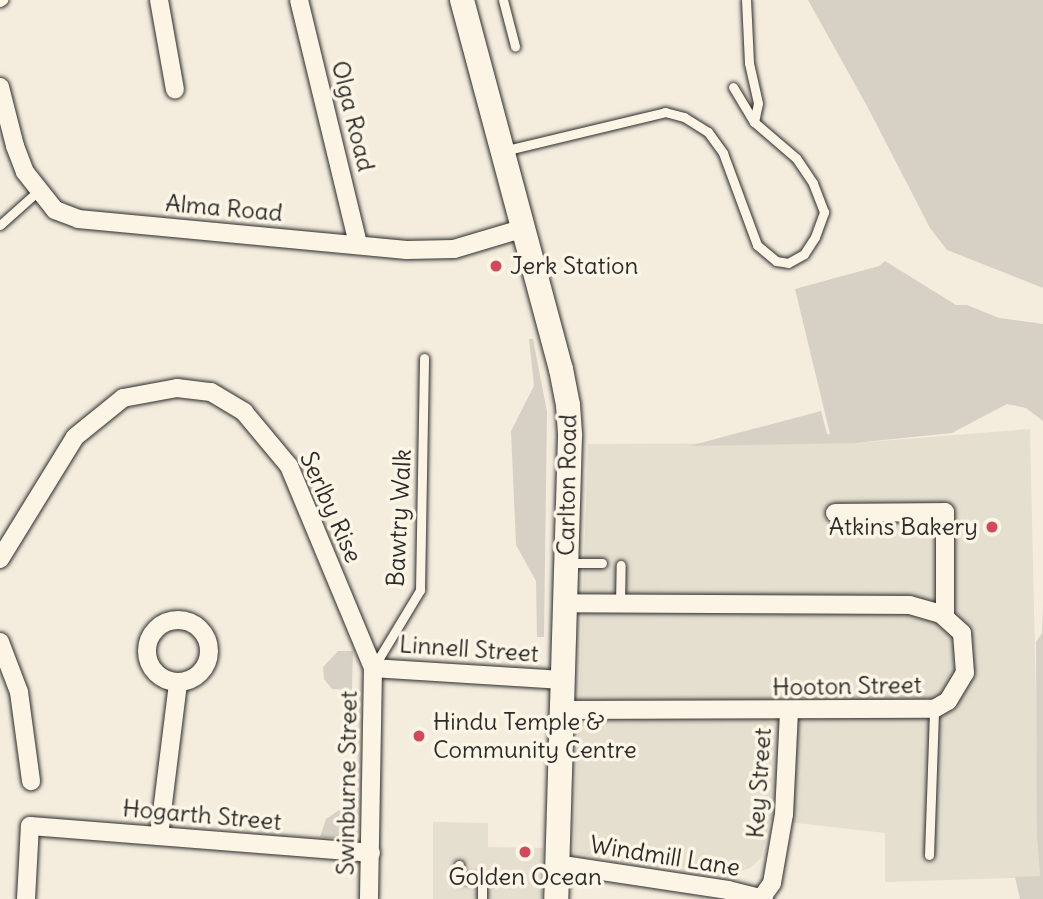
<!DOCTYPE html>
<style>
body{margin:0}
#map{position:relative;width:1043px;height:899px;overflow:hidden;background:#f4edde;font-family:Delius,sans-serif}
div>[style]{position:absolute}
.built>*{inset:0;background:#e5dfd0}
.green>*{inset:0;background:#d6d1c4}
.roads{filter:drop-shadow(0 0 2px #2b2b2b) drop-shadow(0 0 2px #2b2b2b)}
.lane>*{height:9px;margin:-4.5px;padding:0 4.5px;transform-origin:4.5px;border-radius:4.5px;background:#fcf5e5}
.street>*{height:18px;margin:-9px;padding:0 9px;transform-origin:9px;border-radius:9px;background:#fcf5e5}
.street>.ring{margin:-9px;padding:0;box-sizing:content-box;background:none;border:18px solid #fcf5e5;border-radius:50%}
.secondary>*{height:24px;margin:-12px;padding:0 12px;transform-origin:12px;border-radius:12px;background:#fcf5e5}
.dots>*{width:19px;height:19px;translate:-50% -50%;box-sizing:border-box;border:4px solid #fcf5e5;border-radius:50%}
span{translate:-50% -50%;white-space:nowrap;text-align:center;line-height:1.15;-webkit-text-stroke:7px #fcf5e5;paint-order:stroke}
.street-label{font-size:24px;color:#2b2b2b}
.poi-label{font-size:24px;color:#2b2b2b}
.left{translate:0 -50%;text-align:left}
.right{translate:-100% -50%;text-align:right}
</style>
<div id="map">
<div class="built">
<i style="clip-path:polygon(1030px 429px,1040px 877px,885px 882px,885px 833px,770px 820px,761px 858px,750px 868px,733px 874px,574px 853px,588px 444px,855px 443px)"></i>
<i style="clip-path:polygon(433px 822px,488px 823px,488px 847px,543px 848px,542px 899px,433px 899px)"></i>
</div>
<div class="green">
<i style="clip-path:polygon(808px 0,1043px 0,1043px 288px,947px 250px,930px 228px,867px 106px)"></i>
<i style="clip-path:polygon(885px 261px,956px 305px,967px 305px,999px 318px,1043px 324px,1043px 421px,1026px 408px,1007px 404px,952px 433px,855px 443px,689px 446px,821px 411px,827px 434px,830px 434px,795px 289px,879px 266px)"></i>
<i style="clip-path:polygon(529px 339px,533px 339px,547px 412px,544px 637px,537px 637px,536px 581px,516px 545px,511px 431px,534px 386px)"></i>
<i style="clip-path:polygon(1043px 605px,1043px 899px,1020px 899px,1015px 877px,1040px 876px,1037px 834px,1036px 642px,1042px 633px)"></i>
<i style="clip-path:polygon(338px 651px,353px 651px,352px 690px,332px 689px,324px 679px,323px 667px)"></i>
<i style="clip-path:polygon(342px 808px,353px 809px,352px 840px,320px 837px,326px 819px)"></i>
</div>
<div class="roads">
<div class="lane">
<i style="left:503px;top:0;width:48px;rotate:75.4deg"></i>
<i style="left:0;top:2px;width:4px;rotate:-34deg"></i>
<i style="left:733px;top:87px;width:41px;rotate:59deg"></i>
<i style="left:503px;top:151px;width:167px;rotate:-13.5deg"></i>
<i style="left:665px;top:112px;width:20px;rotate:15deg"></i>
<i style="left:684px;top:117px;width:28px;rotate:32deg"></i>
<i style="left:708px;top:132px;width:26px;rotate:54deg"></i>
<i style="left:723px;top:153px;width:98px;rotate:69.7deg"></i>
<i style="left:757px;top:245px;width:25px;rotate:40deg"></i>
<i style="left:776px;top:261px;width:12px;rotate:9deg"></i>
<i style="left:788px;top:263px;width:18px;rotate:-29deg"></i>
<i style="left:804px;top:254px;width:20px;rotate:-57deg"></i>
<i style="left:815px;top:237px;width:27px;rotate:-70deg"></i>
<i style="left:824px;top:212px;width:31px;rotate:-111deg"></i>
<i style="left:813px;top:183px;width:30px;rotate:-124deg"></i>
<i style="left:796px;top:158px;width:55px;rotate:-139.4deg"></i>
<i style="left:754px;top:122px;width:19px;rotate:-78deg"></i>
<i style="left:758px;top:103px;width:41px;rotate:-102.7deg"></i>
<i style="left:749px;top:63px;width:63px;rotate:-92.7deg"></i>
<i style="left:0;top:225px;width:51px;rotate:-41.8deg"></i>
<i style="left:569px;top:563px;width:33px"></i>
<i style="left:620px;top:604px;width:39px;rotate:-89deg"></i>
<i style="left:373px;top:668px;width:91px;rotate:-58.9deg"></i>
<i style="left:420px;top:590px;width:232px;rotate:-89deg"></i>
<i style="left:929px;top:855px;width:146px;rotate:-88deg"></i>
<i style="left:459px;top:865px;width:13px;rotate:90deg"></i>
<i style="left:459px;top:878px;width:23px;rotate:2deg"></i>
<i style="left:482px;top:879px;width:20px;rotate:90deg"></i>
</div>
<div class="street">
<i style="left:159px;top:0;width:91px;rotate:79.9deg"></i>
<i style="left:299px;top:0;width:251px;rotate:76.4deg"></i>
<i style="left:0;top:87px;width:61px;rotate:75.7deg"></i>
<i style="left:15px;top:146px;width:28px;rotate:69deg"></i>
<i style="left:25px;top:172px;width:48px;rotate:51.7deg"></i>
<i style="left:55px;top:210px;width:25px;rotate:21deg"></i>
<i style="left:78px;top:219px;width:330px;rotate:5.4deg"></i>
<i style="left:407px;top:250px;width:47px;rotate:-1.2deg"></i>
<i style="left:454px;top:249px;width:74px;rotate:-16.5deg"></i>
<i style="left:835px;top:513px;width:110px;rotate:-0.5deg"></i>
<i style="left:945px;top:512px;width:105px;rotate:90deg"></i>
<i style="left:0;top:559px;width:143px;rotate:-58.4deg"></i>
<i style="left:75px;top:437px;width:62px;rotate:-39.1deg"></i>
<i style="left:123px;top:398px;width:55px;rotate:-10.5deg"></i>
<i style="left:177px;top:388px;width:34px;rotate:7deg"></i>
<i style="left:211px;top:392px;width:39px;rotate:31deg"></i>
<i style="left:244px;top:412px;width:70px;rotate:50.2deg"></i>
<i style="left:289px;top:466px;width:219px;rotate:67.4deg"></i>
<i style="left:373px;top:668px;width:231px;rotate:91deg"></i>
<i class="ring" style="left:147px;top:620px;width:44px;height:44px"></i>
<i style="left:0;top:642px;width:53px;rotate:69.2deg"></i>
<i style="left:19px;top:692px;width:90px;rotate:82.3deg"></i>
<i style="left:373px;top:668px;width:189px;rotate:3.6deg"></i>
<i style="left:560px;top:710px;width:374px;rotate:-0.2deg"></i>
<i style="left:934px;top:709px;width:16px;rotate:-30deg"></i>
<i style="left:948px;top:701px;width:33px;rotate:-59deg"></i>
<i style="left:965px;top:673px;width:40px;rotate:-94.3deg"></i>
<i style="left:962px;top:633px;width:28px;rotate:-138deg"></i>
<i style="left:941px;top:614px;width:33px;rotate:-164deg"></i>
<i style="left:909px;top:605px;width:344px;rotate:-179.7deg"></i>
<i style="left:159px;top:836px;width:154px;rotate:-82.9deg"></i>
<i style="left:556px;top:864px;width:174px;rotate:8.6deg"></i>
<i style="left:728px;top:890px;width:37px;rotate:14deg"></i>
<i style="left:762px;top:897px;width:17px;rotate:-54deg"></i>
<i style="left:772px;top:883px;width:70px;rotate:-80.1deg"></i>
<i style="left:784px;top:814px;width:103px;rotate:-87.2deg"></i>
<i style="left:26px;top:899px;width:73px;rotate:-86.9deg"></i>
<i style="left:30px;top:826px;width:342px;rotate:4.5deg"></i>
</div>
<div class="secondary">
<i style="left:462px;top:0;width:382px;rotate:75deg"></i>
<i style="left:561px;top:369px;width:37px;rotate:79deg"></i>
<i style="left:568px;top:405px;width:31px;rotate:86deg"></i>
<i style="left:570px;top:436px;width:463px;rotate:91.7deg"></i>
</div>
</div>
<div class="dots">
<i style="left:496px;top:266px;background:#d1495b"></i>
<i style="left:992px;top:527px;background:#d1495b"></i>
<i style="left:419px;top:736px;background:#d1495b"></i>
<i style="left:525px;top:852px;background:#d1495b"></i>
</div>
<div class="street-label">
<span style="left:353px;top:116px;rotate:76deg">Olga Road</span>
<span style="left:224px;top:208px;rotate:5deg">Alma Road</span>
<span style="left:567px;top:485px;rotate:-89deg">Carlton Road</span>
<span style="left:331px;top:507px;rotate:66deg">Serlby Rise</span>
<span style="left:399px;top:518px;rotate:-87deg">Bawtry Walk</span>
<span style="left:469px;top:649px;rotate:4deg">Linnell Street</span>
<span style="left:847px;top:686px;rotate:-1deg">Hooton Street</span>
<span style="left:347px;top:783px;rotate:-89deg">Swinburne Street</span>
<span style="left:759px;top:783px;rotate:-86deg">Key Street</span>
<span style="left:202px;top:815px;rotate:5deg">Hogarth Street</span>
<span style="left:665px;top:856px;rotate:9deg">Windmill Lane</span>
</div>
<div class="poi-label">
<span class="left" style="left:510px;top:266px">Jerk Station</span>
<span class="right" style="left:978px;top:527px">Atkins Bakery</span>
<span class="left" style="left:433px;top:736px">Hindu Temple &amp;<br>Community Centre</span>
<span style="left:525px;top:877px">Golden Ocean</span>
</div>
</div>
